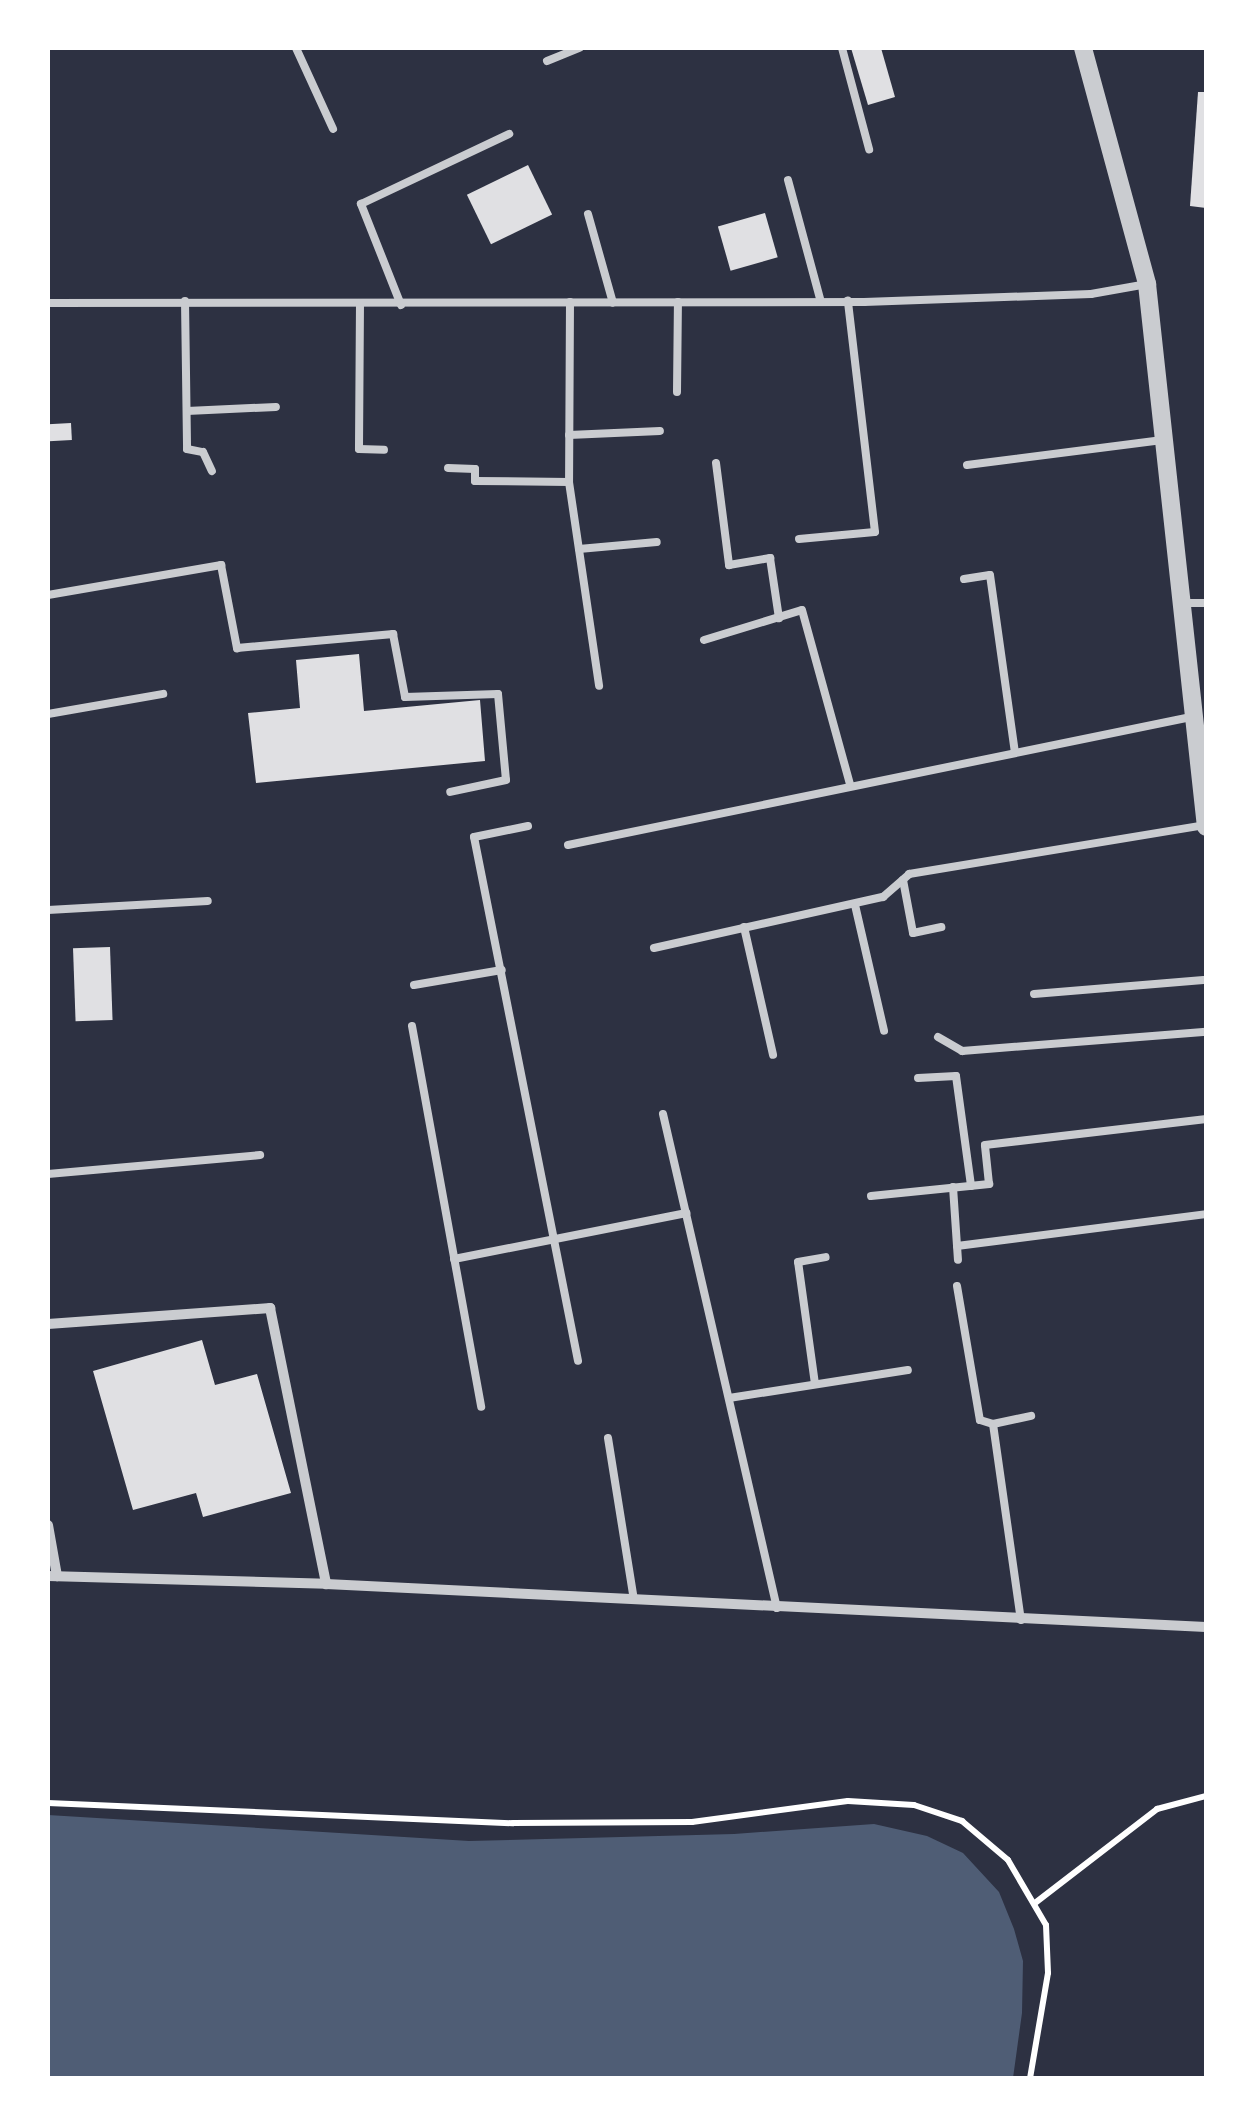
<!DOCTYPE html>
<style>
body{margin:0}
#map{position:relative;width:1254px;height:2126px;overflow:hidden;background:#2d3142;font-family:Signika,sans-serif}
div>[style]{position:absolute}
.water>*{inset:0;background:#4f5d75}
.building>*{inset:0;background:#e0e0e3;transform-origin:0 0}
.path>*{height:6px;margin:-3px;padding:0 3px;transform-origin:3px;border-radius:3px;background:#fff}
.service>*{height:8px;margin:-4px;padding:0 4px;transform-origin:4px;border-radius:4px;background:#caccd0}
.minor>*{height:10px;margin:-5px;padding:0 5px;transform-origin:5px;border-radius:5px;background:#caccd0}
.tertiary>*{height:18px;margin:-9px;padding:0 9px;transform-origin:9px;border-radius:9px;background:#caccd0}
span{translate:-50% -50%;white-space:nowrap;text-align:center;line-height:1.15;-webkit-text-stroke:8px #fff;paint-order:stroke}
.frame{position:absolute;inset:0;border:50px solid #fff;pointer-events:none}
</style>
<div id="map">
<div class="water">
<i style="clip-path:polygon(48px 1815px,469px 1841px,734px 1834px,874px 1824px,927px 1836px,963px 1853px,999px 1892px,1014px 1929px,1023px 1961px,1022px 2013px,1013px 2078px,48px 2078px)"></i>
</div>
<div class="building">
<i style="clip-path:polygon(851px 48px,881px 48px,895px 97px,868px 105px)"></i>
<i style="clip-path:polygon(1198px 92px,1206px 92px,1206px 208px,1190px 206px)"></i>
<i style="left:528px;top:165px;width:55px;height:68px;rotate:64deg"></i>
<i style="left:765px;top:213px;width:46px;height:49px;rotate:74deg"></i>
<i style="left:71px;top:423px;width:17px;height:23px;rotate:87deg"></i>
<i style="clip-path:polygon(359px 654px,364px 711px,480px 700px,485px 761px,256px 783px,248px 713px,300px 708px,296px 660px)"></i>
<i style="left:110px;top:947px;width:73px;height:37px;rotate:88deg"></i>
<i style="clip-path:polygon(202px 1340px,215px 1385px,257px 1374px,291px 1493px,203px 1517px,196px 1493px,133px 1510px,93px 1371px)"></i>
</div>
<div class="path">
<i style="left:48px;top:1803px;width:465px;rotate:2.5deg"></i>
<i style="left:513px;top:1823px;width:179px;rotate:-0.3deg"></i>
<i style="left:692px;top:1822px;width:157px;rotate:-7.7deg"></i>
<i style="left:848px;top:1801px;width:66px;rotate:3.5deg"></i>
<i style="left:914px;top:1805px;width:51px;rotate:18.4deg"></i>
<i style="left:962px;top:1821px;width:60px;rotate:40.3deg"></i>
<i style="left:1008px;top:1860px;width:75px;rotate:59.7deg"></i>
<i style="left:1046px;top:1925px;width:48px;rotate:87.6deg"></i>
<i style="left:1048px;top:1973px;width:107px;rotate:99.7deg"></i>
<i style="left:1035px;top:1903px;width:154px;rotate:-37.6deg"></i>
<i style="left:1157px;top:1809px;width:51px;rotate:-14.9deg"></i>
</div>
<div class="service">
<i style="left:296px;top:48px;width:89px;rotate:65.4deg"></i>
<i style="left:842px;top:48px;width:105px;rotate:75deg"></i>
<i style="left:547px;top:61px;width:35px;rotate:-22deg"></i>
<i style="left:788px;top:180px;width:126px;rotate:74.9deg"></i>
<i style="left:588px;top:214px;width:92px;rotate:74.3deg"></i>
<i style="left:185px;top:301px;width:148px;rotate:89.2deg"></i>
<i style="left:187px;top:449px;width:16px;rotate:11deg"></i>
<i style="left:203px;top:452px;width:21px;rotate:65deg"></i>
<i style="left:570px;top:302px;width:180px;rotate:90.3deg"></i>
<i style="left:569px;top:482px;width:206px;rotate:81.6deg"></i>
<i style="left:48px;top:303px;width:816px;rotate:-0.07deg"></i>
<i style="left:864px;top:302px;width:227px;rotate:-2deg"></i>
<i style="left:1091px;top:294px;width:57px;rotate:-10.1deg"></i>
<i style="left:360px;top:303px;width:146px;rotate:90.4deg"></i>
<i style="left:359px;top:449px;width:25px;rotate:2deg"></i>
<i style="left:401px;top:305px;width:109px;rotate:-111.6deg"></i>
<i style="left:361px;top:204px;width:164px;rotate:-25.3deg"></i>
<i style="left:677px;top:392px;width:90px;rotate:-89.4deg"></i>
<i style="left:187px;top:411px;width:89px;rotate:-2.6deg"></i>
<i style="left:569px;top:435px;width:91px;rotate:-2.5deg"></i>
<i style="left:716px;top:463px;width:103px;rotate:82.7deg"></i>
<i style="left:729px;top:565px;width:42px;rotate:-9.7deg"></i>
<i style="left:770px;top:558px;width:61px;rotate:81.5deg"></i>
<i style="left:967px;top:465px;width:197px;rotate:-7.3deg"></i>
<i style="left:448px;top:468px;width:27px;rotate:2deg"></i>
<i style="left:475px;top:469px;width:12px;rotate:90deg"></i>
<i style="left:475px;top:481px;width:94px;rotate:0.6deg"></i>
<i style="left:799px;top:539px;width:76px;rotate:-5.3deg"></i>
<i style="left:875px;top:532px;width:233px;rotate:-96.7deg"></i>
<i style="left:579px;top:549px;width:78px;rotate:-5.1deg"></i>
<i style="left:964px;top:579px;width:26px;rotate:-9deg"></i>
<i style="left:990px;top:575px;width:179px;rotate:82deg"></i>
<i style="left:48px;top:595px;width:176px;rotate:-9.8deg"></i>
<i style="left:221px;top:565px;width:85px;rotate:79.1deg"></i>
<i style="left:237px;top:648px;width:157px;rotate:-5.1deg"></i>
<i style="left:393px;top:634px;width:64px;rotate:79.2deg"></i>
<i style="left:405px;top:697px;width:93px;rotate:-1.8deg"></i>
<i style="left:498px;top:694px;width:86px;rotate:84.7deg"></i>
<i style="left:506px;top:780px;width:57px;rotate:167.9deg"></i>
<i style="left:1184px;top:603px;width:22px"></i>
<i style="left:704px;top:640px;width:102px;rotate:-17deg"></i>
<i style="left:802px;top:610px;width:180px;rotate:74.6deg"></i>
<i style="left:48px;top:714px;width:117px;rotate:-9.9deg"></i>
<i style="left:528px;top:826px;width:55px;rotate:168.5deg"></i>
<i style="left:474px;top:837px;width:534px;rotate:78.77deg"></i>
<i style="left:568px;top:845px;width:636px;rotate:-11.61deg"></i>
<i style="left:903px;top:880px;width:54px;rotate:79.3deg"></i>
<i style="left:913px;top:933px;width:29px;rotate:-12deg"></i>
<i style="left:855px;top:905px;width:129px;rotate:77deg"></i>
<i style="left:48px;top:910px;width:160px;rotate:-3.2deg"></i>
<i style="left:744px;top:927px;width:131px;rotate:77.2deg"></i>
<i style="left:654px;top:948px;width:235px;rotate:-12.6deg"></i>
<i style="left:883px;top:897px;width:35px;rotate:-41deg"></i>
<i style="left:909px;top:874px;width:301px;rotate:-9.4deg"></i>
<i style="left:414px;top:985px;width:89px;rotate:-9.7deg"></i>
<i style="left:1034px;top:994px;width:173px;rotate:-4.7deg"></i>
<i style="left:412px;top:1026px;width:387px;rotate:79.7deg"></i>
<i style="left:938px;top:1037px;width:28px;rotate:30deg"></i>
<i style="left:962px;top:1051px;width:245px;rotate:-4.5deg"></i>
<i style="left:918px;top:1078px;width:38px;rotate:-3deg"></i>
<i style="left:956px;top:1076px;width:111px;rotate:82.2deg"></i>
<i style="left:663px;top:1114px;width:507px;rotate:77.01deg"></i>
<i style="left:48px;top:1174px;width:213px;rotate:-5.1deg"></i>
<i style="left:953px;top:1187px;width:73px;rotate:86.1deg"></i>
<i style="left:871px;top:1196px;width:119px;rotate:-5.8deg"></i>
<i style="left:989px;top:1184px;width:39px;rotate:-96deg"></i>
<i style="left:985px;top:1145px;width:223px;rotate:-6.7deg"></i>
<i style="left:957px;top:1246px;width:251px;rotate:-7.3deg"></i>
<i style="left:454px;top:1259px;width:237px;rotate:-11.2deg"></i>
<i style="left:957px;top:1286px;width:136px;rotate:80.3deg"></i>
<i style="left:980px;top:1420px;width:14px;rotate:17deg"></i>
<i style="left:993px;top:1424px;width:198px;rotate:81.9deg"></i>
<i style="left:815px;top:1384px;width:123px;rotate:-97.9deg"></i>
<i style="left:798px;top:1262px;width:28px;rotate:-10deg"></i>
<i style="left:729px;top:1398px;width:181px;rotate:-8.9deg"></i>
<i style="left:993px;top:1424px;width:39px;rotate:-12deg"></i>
<i style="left:608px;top:1438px;width:164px;rotate:80.9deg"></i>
</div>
<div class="minor">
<i style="left:48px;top:1324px;width:223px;rotate:-4.1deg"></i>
<i style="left:270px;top:1308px;width:282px;rotate:78.5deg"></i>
<i style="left:48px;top:1525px;width:52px;rotate:80deg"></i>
<i style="left:48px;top:1576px;width:278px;rotate:1.6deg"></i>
<i style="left:326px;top:1584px;width:881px;rotate:2.8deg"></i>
</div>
<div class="tertiary">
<i style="left:1083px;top:48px;width:245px;rotate:74.8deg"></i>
<i style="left:1147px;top:284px;width:546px;rotate:83.8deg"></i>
</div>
<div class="frame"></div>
</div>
